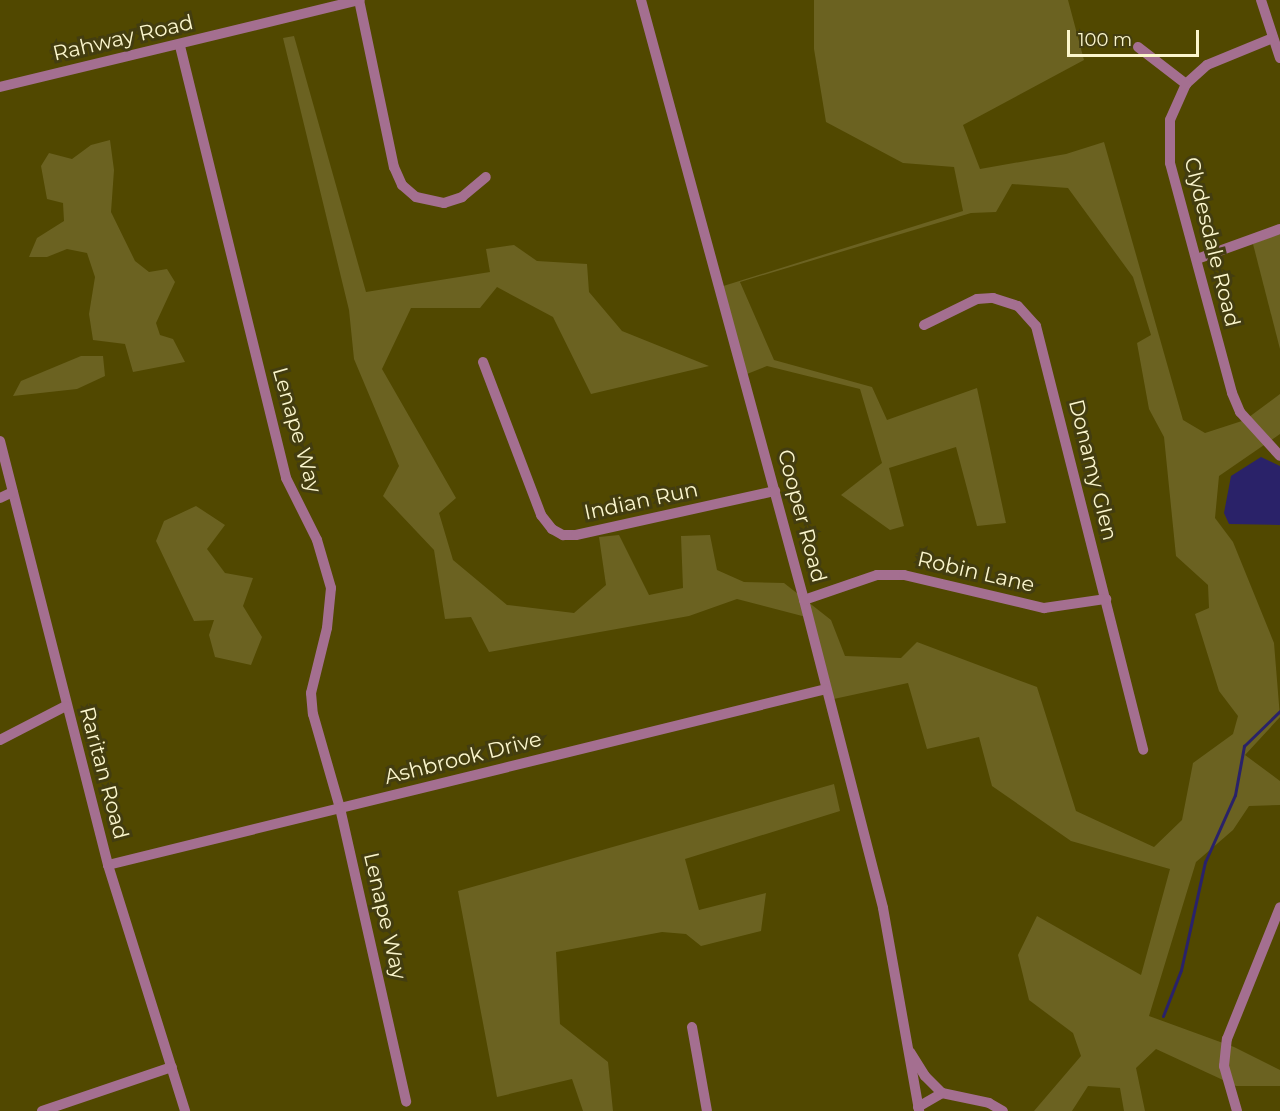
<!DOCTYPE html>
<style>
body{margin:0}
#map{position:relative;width:1280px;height:1111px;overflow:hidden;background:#514800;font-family:Montserrat,sans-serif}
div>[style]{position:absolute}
.green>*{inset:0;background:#6b6221}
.water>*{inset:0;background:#2a2269}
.stream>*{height:3px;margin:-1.5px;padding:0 1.5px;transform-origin:1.5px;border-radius:1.5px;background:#2a2269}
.minor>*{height:10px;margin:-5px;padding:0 5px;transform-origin:5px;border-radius:5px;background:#a46f90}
span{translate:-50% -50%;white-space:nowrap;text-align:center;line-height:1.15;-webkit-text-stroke:6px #433d10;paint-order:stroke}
.street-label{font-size:21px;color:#fbf6cd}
.scale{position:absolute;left:1067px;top:30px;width:132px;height:27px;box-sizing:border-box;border:3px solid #fbf6cd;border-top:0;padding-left:8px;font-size:18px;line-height:21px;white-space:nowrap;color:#fbf6cd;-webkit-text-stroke:4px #433d10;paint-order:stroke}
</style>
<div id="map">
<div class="green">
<i style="clip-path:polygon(814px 0,1068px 0,1084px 60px,963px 125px,980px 169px,1066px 154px,1104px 142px,1183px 420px,1205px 433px,1245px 420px,1280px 394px,1280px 434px,1219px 476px,1215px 518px,1233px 542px,1274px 643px,1280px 717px,1245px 755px,1280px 781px,1280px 805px,1249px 806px,1233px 830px,1196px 862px,1149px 1016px,1234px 1047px,1280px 1070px,1280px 1086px,1236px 1086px,1156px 1049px,1136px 1068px,1145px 1111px,1124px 1111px,1120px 1088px,1088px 1086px,1072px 1111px,1034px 1111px,1081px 1056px,1073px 1033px,1029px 1000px,1018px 955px,1037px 916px,1141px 975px,1170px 869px,1071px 841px,992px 786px,979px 737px,927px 749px,908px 683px,829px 700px,810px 618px,737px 599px,689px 616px,489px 652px,471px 617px,445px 619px,434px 550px,383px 496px,399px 466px,354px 359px,349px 310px,283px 38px,294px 36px,366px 292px,490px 272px,486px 249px,514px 245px,537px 261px,587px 264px,589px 292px,622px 331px,709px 366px,591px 394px,553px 317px,497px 287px,480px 308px,411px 308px,382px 369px,456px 498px,439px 513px,453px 560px,507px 605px,574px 613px,606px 585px,599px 537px,619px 535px,649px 595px,683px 588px,681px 536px,710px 535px,717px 570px,744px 582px,784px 583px,831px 620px,845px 656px,901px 658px,917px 642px,1037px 687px,1076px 811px,1154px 847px,1182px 820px,1193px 763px,1233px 734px,1238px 716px,1219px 691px,1195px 614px,1209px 608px,1208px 585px,1176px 556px,1164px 437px,1149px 409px,1137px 343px,1151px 335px,1133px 277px,1068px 188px,1012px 184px,996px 212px,971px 213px,740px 282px,774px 360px,872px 387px,887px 420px,977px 388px,1006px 523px,977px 526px,956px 447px,889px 468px,904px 526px,890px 530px,841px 495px,882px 463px,860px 389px,767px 366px,742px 376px,717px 288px,963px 211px,954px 167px,903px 163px,826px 122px,814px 49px)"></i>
<i style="clip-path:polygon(110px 140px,114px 170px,111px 212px,135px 261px,149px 272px,167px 269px,175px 282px,156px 323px,160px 335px,173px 339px,185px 362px,133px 372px,125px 344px,93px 340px,89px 314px,95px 277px,87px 253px,67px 249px,47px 257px,29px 257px,37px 238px,64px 221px,63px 203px,47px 199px,41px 166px,49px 153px,72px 159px,91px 145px)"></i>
<i style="clip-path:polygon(1280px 233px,1280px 349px,1253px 244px)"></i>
<i style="clip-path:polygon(81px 356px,103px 356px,105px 376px,77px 389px,13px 396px,21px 381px)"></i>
<i style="clip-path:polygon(196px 506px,225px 525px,207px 549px,225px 573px,253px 578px,243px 606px,262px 637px,251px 665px,215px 657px,209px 635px,214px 620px,194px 621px,156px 541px,164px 521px)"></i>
<i style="clip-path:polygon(834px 784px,840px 811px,685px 859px,699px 910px,766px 893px,761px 931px,701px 946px,686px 934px,662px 932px,556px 952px,560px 1024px,608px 1062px,613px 1111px,583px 1111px,572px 1079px,497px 1097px,458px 891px)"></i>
</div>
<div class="water">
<i style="clip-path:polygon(1261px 457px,1280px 466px,1280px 525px,1229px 524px,1224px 513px,1231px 476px)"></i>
</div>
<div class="stream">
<i style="left:1163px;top:1016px;width:49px;rotate:-68.6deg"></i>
<i style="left:1181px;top:970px;width:111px;rotate:-77.5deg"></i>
<i style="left:1205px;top:862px;width:73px;rotate:-65.9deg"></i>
<i style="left:1235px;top:795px;width:50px;rotate:-79.6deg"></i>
<i style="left:1244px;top:746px;width:50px;rotate:-44.2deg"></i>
</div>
<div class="minor">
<i style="left:359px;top:0;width:171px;rotate:78.2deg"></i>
<i style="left:394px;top:167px;width:20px;rotate:66deg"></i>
<i style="left:402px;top:185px;width:18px;rotate:41deg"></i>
<i style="left:416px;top:197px;width:29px;rotate:12deg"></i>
<i style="left:444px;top:203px;width:19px;rotate:-18deg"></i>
<i style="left:462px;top:197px;width:31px;rotate:-40deg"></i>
<i style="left:641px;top:0;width:622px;rotate:74.8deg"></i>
<i style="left:804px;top:600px;width:318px;rotate:75.6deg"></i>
<i style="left:883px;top:908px;width:206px;rotate:79.9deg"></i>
<i style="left:1261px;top:0;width:61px;rotate:71.9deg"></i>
<i style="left:1273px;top:38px;width:71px;rotate:157.8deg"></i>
<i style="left:1207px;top:65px;width:28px;rotate:138deg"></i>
<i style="left:1186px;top:84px;width:39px;rotate:114deg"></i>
<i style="left:1170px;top:120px;width:43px;rotate:90deg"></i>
<i style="left:1170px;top:163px;width:238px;rotate:74.9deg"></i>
<i style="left:1232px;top:393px;width:21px;rotate:67deg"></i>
<i style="left:1240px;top:412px;width:59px;rotate:47.7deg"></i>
<i style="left:180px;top:46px;width:445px;rotate:76.2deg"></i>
<i style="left:286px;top:478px;width:69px;rotate:63.4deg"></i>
<i style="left:317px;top:540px;width:50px;rotate:73.7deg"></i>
<i style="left:331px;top:588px;width:40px;rotate:95.7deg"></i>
<i style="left:327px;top:628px;width:67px;rotate:103.8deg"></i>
<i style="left:311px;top:693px;width:21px;rotate:85deg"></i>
<i style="left:313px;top:714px;width:98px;rotate:74deg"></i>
<i style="left:340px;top:808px;width:301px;rotate:77.3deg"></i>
<i style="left:1138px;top:47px;width:61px;rotate:37.6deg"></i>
<i style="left:0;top:87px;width:370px;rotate:-13.6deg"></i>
<i style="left:1197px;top:259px;width:88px;rotate:-19.9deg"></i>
<i style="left:924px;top:325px;width:59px;rotate:-26.1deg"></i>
<i style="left:977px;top:299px;width:16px;rotate:-4deg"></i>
<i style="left:993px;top:298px;width:26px;rotate:18deg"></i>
<i style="left:1018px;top:306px;width:27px;rotate:48deg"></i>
<i style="left:1036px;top:326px;width:437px;rotate:75.8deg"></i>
<i style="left:483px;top:362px;width:164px;rotate:69.2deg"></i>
<i style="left:541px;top:515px;width:18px;rotate:52deg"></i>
<i style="left:552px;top:529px;width:13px;rotate:29deg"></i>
<i style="left:563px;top:535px;width:13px"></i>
<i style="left:576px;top:535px;width:204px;rotate:-12.5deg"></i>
<i style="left:0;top:441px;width:438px;rotate:75.7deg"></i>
<i style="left:108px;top:865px;width:258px;rotate:72.6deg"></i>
<i style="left:0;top:498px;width:14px;rotate:-25deg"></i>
<i style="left:804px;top:600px;width:77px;rotate:-18.9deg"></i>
<i style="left:877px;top:575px;width:27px"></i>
<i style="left:904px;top:575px;width:144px;rotate:13.3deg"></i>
<i style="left:1044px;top:608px;width:63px;rotate:-8.3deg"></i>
<i style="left:0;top:740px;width:74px;rotate:-27.3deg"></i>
<i style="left:108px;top:865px;width:739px;rotate:-13.77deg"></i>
<i style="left:692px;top:1027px;width:85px;rotate:79.9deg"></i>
<i style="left:910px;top:1052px;width:28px;rotate:58deg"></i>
<i style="left:925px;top:1076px;width:24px;rotate:45deg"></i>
<i style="left:942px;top:1093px;width:48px;rotate:12deg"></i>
<i style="left:989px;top:1103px;width:16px;rotate:30deg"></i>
<i style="left:918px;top:1107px;width:28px;rotate:-30deg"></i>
<i style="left:42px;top:1111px;width:137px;rotate:-18.7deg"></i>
<i style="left:1237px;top:1111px;width:47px;rotate:-106.1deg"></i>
<i style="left:1224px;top:1066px;width:27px;rotate:-84deg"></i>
<i style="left:1227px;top:1039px;width:142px;rotate:-68.1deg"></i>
</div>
<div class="street-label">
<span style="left:123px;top:38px;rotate:-13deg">Rahway Road</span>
<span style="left:1212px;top:242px;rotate:76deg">Clydesdale Road</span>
<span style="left:297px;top:430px;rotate:74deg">Lenape Way</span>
<span style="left:1093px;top:470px;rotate:76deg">Donamy Glen</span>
<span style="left:641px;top:501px;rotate:-12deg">Indian Run</span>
<span style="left:802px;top:516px;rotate:75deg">Cooper Road</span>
<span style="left:976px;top:572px;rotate:13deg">Robin Lane</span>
<span style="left:463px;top:758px;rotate:-14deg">Ashbrook Drive</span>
<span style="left:104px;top:773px;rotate:75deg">Raritan Road</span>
<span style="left:385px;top:916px;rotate:77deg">Lenape Way</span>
</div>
<div class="scale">100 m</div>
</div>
